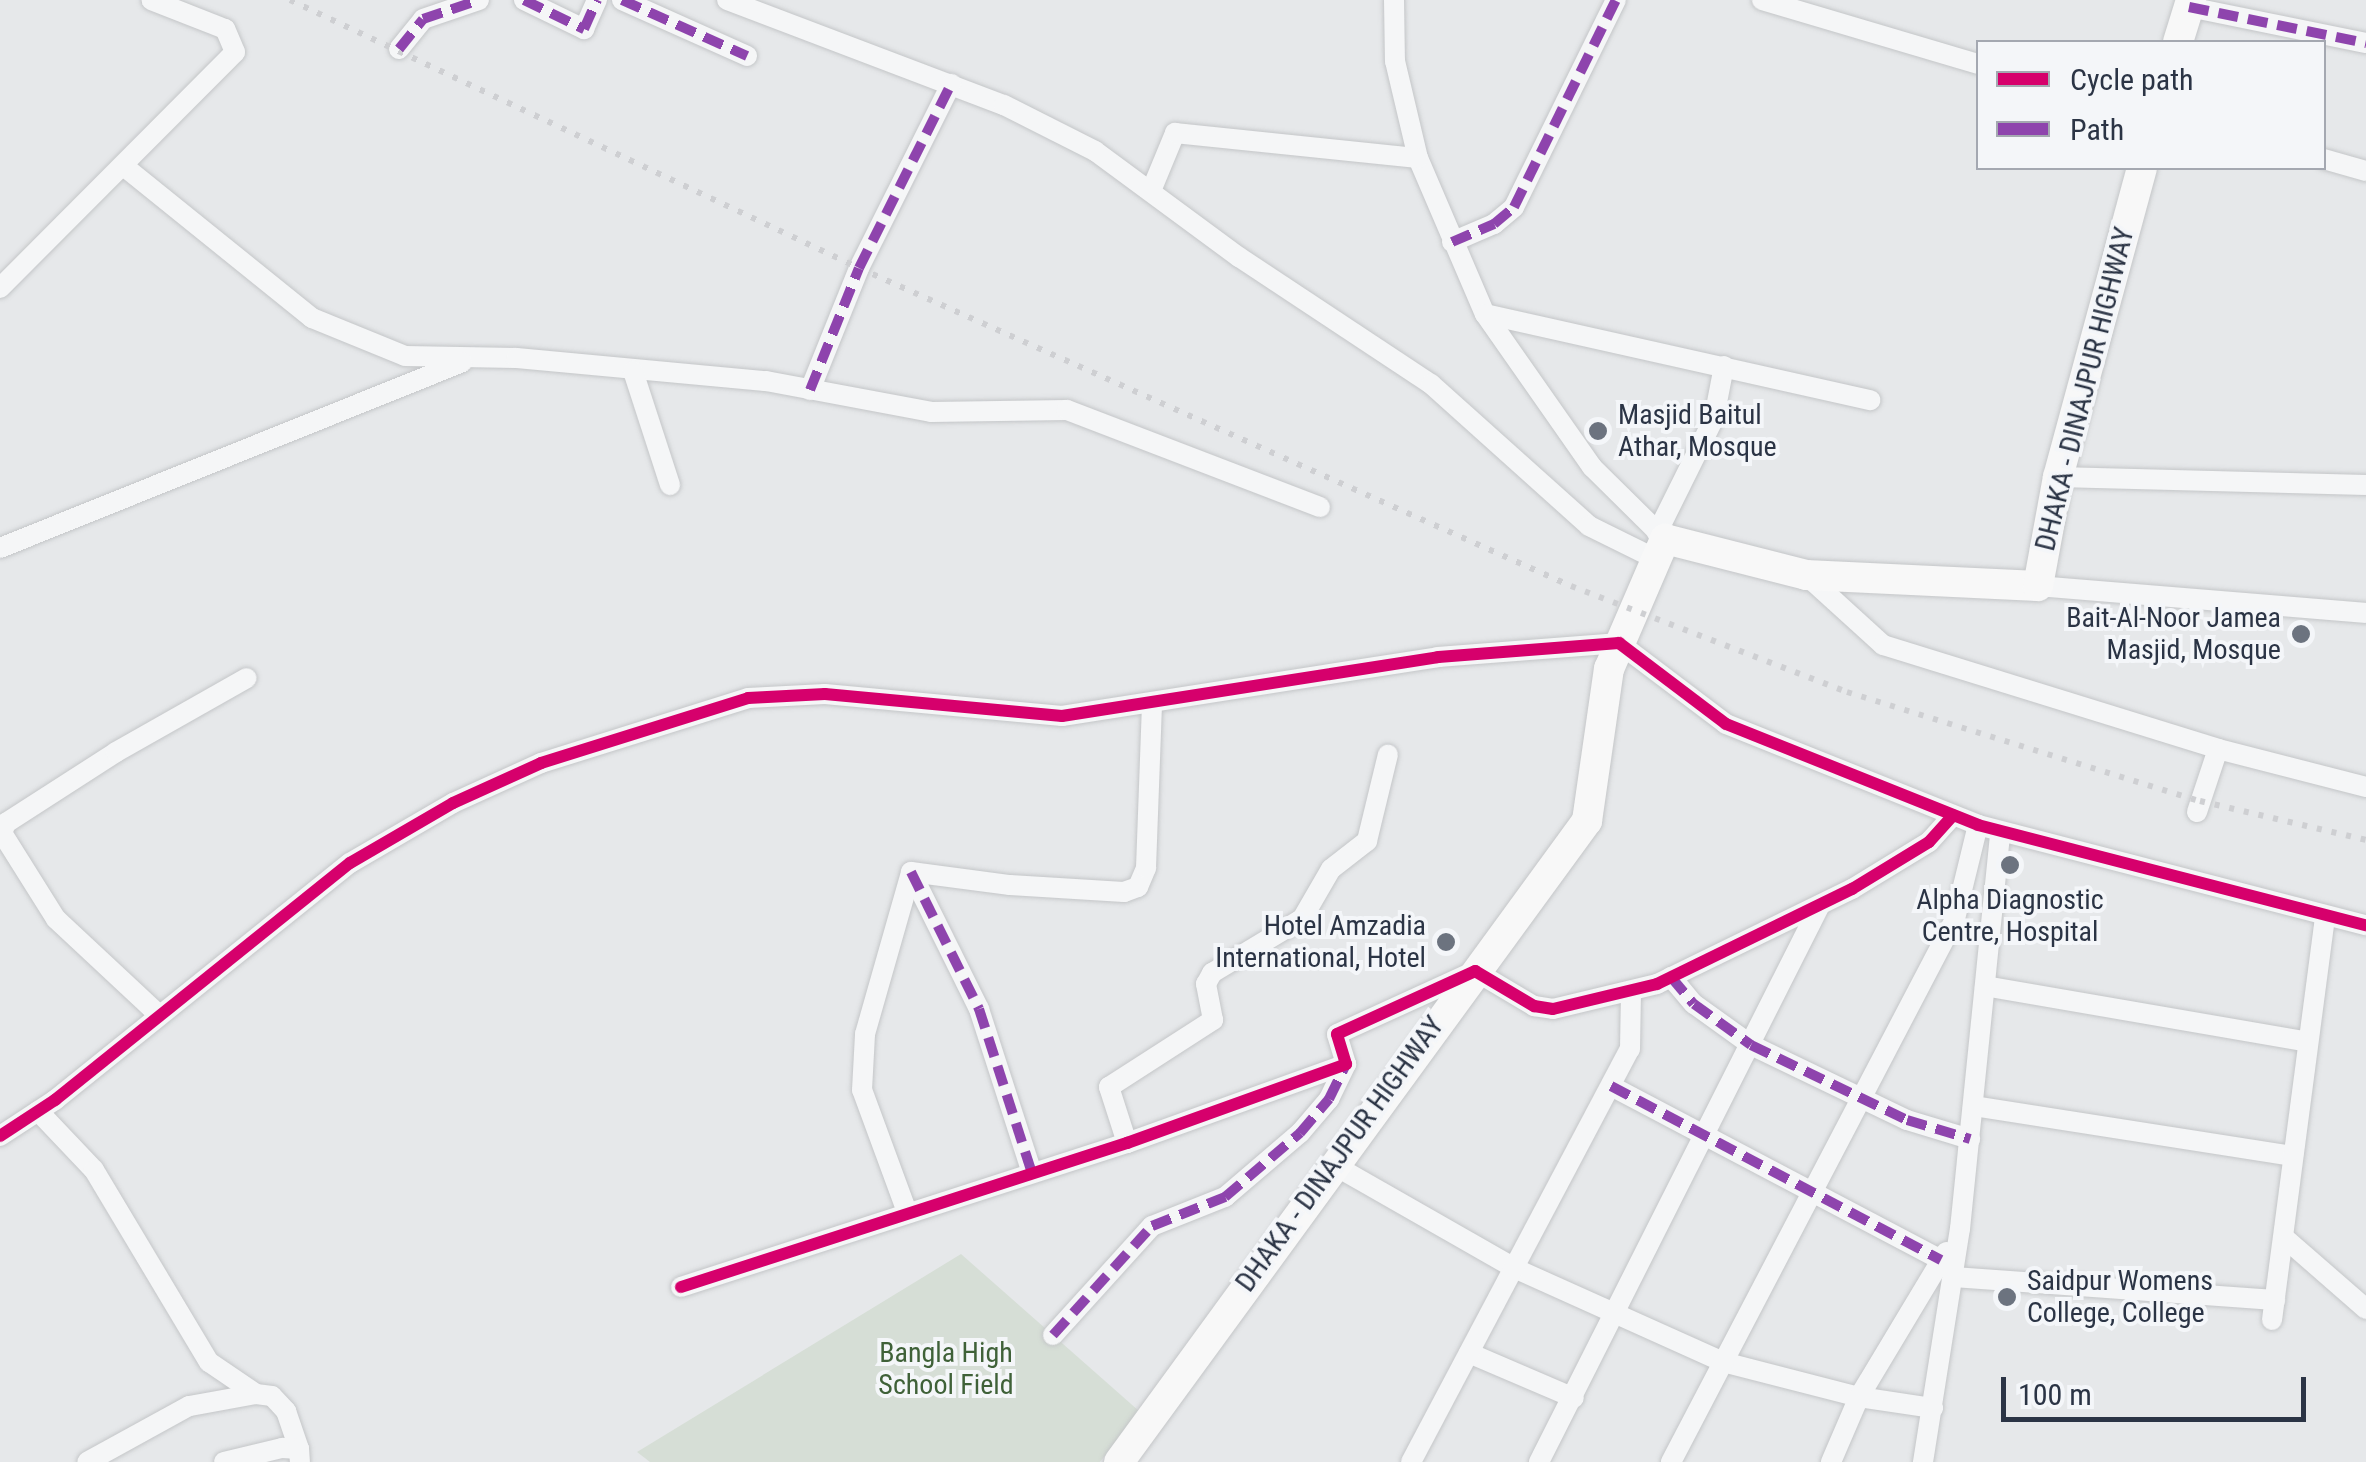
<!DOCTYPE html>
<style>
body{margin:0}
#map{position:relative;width:2366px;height:1462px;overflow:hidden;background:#e6e8ea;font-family:"Roboto Condensed",sans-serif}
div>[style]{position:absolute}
.green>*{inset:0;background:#d6ded6}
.roads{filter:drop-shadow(0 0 2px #c4c6c8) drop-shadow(0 0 2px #c4c6c8)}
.minor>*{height:20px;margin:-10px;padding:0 10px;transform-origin:10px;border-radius:10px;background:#f5f6f7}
.highway>*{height:30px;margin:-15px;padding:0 15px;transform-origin:15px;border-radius:15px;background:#f8f8f8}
.rail>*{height:6px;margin-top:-3px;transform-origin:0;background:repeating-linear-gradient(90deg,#cecfd2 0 5px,transparent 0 15px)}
.quiet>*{height:10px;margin-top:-5px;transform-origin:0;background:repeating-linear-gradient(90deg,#8e44ad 0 20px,transparent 0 30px)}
.cycleway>*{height:12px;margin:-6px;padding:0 6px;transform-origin:6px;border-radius:6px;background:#d6006c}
.dots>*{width:28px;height:28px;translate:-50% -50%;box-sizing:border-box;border:5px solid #f4f6f9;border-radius:50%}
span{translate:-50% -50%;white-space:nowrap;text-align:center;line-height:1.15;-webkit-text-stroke:8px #f4f6f9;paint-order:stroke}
.street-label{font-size:28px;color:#2b3445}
.poi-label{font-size:28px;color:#2b3445}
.left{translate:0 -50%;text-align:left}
.right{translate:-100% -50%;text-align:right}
.park-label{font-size:28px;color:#3f6138}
.legend{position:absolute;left:1976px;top:40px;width:350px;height:130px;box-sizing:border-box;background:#f4f6f9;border:2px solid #a4a8b1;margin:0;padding:12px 18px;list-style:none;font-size:30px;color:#2b3445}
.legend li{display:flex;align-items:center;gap:20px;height:50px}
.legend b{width:50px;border:2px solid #a4a8b1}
.scale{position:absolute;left:2001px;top:1377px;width:305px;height:45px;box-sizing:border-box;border:5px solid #2b3445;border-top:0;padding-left:12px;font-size:30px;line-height:35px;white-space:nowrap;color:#2b3445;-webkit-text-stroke:8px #f4f6f9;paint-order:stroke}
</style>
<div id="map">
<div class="green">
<i style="clip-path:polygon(961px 1254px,1139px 1411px,1100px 1462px,650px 1462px,637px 1452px)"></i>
</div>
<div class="roads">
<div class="minor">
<i style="left:524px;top:0;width:67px;rotate:25.8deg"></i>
<i style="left:584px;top:29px;width:32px;rotate:-66deg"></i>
<i style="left:622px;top:0;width:137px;rotate:24.1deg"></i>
<i style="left:727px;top:0;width:296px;rotate:20.8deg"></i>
<i style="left:1004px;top:105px;width:102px;rotate:26.8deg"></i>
<i style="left:1095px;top:151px;width:179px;rotate:36.4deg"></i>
<i style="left:1239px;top:257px;width:230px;rotate:33.5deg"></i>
<i style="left:1431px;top:384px;width:212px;rotate:41.9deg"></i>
<i style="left:1589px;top:526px;width:77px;rotate:26.2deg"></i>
<i style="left:1394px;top:0;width:61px;rotate:89.1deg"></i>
<i style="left:1395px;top:61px;width:100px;rotate:76.7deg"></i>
<i style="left:1418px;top:158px;width:170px;rotate:66.8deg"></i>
<i style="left:1485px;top:314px;width:187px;rotate:55deg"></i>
<i style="left:1592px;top:467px;width:103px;rotate:44.6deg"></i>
<i style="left:1762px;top:0;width:225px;rotate:16.5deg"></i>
<i style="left:2189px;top:7px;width:181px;rotate:11.5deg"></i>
<i style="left:399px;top:49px;width:38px;rotate:-51deg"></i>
<i style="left:423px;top:19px;width:59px;rotate:-18.7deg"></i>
<i style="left:2324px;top:159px;width:44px;rotate:15.9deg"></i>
<i style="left:126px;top:168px;width:239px;rotate:38.9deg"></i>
<i style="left:312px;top:318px;width:100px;rotate:22.2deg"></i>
<i style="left:405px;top:356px;width:111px;rotate:1deg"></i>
<i style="left:516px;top:358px;width:251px;rotate:5.3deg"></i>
<i style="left:766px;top:381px;width:168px;rotate:10.6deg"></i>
<i style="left:931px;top:412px;width:136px;rotate:-0.8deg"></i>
<i style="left:1067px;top:410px;width:271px;rotate:21deg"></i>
<i style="left:1151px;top:191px;width:63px;rotate:-67.5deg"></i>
<i style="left:1175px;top:133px;width:244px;rotate:5.9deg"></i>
<i style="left:1452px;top:242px;width:46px;rotate:-23.2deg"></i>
<i style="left:1494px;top:224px;width:26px;rotate:-40deg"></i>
<i style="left:1514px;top:207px;width:231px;rotate:-63.8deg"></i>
<i style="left:0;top:288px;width:333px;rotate:-45.1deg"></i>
<i style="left:235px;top:52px;width:25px;rotate:-113deg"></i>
<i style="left:225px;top:29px;width:79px;rotate:-158.6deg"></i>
<i style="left:1485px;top:314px;width:395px;rotate:12.6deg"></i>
<i style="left:633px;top:371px;width:120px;rotate:72deg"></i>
<i style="left:810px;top:390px;width:131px;rotate:-68.1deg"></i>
<i style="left:859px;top:268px;width:206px;rotate:-63.4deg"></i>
<i style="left:2058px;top:477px;width:308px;rotate:1.5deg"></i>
<i style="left:1657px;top:533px;width:128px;rotate:-63.6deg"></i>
<i style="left:1714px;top:418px;width:53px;rotate:-79.1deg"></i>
<i style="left:0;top:548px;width:498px;rotate:-21.9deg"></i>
<i style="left:1806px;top:575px;width:104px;rotate:42.3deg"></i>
<i style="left:1883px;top:645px;width:351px;rotate:17.2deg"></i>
<i style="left:2218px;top:749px;width:153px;rotate:14.4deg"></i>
<i style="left:2038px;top:586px;width:329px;rotate:4.7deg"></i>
<i style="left:2197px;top:812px;width:66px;rotate:-71.6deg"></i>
<i style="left:911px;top:872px;width:153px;rotate:63.6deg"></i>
<i style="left:979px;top:1009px;width:172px;rotate:72.1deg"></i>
<i style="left:1671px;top:977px;width:35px;rotate:50deg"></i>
<i style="left:1694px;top:1004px;width:70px;rotate:35.7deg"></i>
<i style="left:1751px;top:1045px;width:173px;rotate:25.7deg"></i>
<i style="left:1907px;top:1120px;width:66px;rotate:16.8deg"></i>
<i style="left:1985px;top:986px;width:324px;rotate:9.8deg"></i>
<i style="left:158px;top:1014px;width:139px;rotate:-137deg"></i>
<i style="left:56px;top:919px;width:102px;rotate:-122.1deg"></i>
<i style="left:2px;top:833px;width:11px;rotate:-68deg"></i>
<i style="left:6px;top:823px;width:131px;rotate:-32.8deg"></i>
<i style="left:116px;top:752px;width:150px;rotate:-29.5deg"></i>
<i style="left:1611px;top:1086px;width:373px;rotate:27.8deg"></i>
<i style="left:1973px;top:1106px;width:324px;rotate:8.9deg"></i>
<i style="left:38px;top:1111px;width:81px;rotate:46.5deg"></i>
<i style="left:94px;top:1170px;width:224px;rotate:59.1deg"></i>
<i style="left:209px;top:1362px;width:57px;rotate:34.2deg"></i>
<i style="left:256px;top:1394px;width:68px;rotate:169.8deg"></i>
<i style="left:189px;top:1406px;width:116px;rotate:151.2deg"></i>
<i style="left:0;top:1136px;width:66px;rotate:-33.2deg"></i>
<i style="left:55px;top:1100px;width:378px;rotate:-38.8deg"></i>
<i style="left:350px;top:863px;width:119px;rotate:-30.2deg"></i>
<i style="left:453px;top:803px;width:97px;rotate:-24.4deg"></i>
<i style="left:541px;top:763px;width:217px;rotate:-17.4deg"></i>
<i style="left:748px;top:698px;width:77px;rotate:-3deg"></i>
<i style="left:825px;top:694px;width:238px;rotate:5.3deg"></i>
<i style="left:1062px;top:716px;width:381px;rotate:-8.9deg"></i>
<i style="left:1438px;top:657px;width:182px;rotate:-4.4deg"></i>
<i style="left:1619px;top:643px;width:134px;rotate:37.1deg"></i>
<i style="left:1726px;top:724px;width:271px;rotate:21.8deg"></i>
<i style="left:1978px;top:825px;width:401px;rotate:14.5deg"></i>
<i style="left:1127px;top:1143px;width:59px;rotate:-107.8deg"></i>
<i style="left:1109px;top:1087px;width:124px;rotate:-32.8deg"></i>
<i style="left:1213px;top:1020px;width:37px;rotate:-101deg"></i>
<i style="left:1206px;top:984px;width:13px;rotate:-61deg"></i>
<i style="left:1212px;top:973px;width:105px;rotate:-31deg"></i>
<i style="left:1302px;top:919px;width:58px;rotate:-59.9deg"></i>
<i style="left:1331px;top:869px;width:46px;rotate:-37.9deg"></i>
<i style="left:1367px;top:841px;width:89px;rotate:-76.4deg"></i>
<i style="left:1332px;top:1164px;width:210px;rotate:29.7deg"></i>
<i style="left:1514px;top:1268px;width:229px;rotate:24.2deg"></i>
<i style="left:1723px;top:1362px;width:140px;rotate:14.4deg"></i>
<i style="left:1859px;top:1397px;width:75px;rotate:8.5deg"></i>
<i style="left:907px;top:1212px;width:130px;rotate:-110.2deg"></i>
<i style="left:862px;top:1090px;width:56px;rotate:-86.9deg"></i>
<i style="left:865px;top:1034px;width:168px;rotate:-74.1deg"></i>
<i style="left:911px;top:872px;width:100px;rotate:7.5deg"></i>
<i style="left:1010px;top:885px;width:114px;rotate:3.5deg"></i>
<i style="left:1124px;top:892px;width:15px;rotate:-20deg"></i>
<i style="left:1138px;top:887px;width:21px;rotate:-67deg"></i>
<i style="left:1146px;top:868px;width:165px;rotate:-87.9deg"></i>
<i style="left:2287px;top:1240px;width:105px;rotate:41.1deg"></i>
<i style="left:1953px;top:1277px;width:323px;rotate:4.1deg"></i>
<i style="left:681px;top:1287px;width:469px;rotate:-17.9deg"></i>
<i style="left:1127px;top:1143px;width:233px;rotate:-19.8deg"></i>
<i style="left:1346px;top:1064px;width:31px;rotate:-107deg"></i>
<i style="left:1337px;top:1034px;width:152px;rotate:-24.5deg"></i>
<i style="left:1475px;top:971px;width:69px;rotate:30.7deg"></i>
<i style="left:1534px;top:1006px;width:19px;rotate:9deg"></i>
<i style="left:1553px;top:1009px;width:107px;rotate:-13.5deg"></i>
<i style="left:1657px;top:984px;width:217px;rotate:-26deg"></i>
<i style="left:1852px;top:889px;width:90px;rotate:-31.4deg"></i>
<i style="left:1929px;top:842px;width:36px;rotate:-48deg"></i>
<i style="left:2272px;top:1320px;width:405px;rotate:-82.5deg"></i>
<i style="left:1053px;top:1335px;width:147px;rotate:-47.8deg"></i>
<i style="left:1152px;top:1226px;width:79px;rotate:-21.7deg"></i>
<i style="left:1225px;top:1197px;width:99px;rotate:-40.5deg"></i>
<i style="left:1300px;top:1133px;width:45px;rotate:-49.5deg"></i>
<i style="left:1329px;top:1099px;width:39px;rotate:-64deg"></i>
<i style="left:1469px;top:1353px;width:114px;rotate:23.2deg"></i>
<i style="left:256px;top:1394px;width:16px;rotate:7deg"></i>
<i style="left:272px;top:1396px;width:21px;rotate:47deg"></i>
<i style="left:286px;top:1411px;width:40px;rotate:71.1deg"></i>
<i style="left:224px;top:1462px;width:60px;rotate:-13.6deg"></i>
<i style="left:282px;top:1448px;width:17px;rotate:3deg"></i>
<i style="left:299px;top:1449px;width:13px;rotate:86deg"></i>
<i style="left:1411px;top:1462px;width:467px;rotate:-62.1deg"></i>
<i style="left:1630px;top:1049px;width:57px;rotate:-89deg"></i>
<i style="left:1539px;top:1462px;width:624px;rotate:-63.23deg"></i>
<i style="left:1671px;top:1462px;width:613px;rotate:-62.39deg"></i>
<i style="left:1955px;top:919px;width:97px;rotate:-76.3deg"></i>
<i style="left:1831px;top:1462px;width:71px;rotate:-66.7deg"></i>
<i style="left:1859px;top:1397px;width:169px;rotate:-59deg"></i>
<i style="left:1923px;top:1462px;width:236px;rotate:-81deg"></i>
<i style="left:1960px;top:1229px;width:398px;rotate:-84.2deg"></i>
</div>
<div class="highway">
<i style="left:2178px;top:42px;width:44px;rotate:-72.8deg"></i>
<i style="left:1119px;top:1462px;width:794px;rotate:-53.87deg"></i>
<i style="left:1587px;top:821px;width:154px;rotate:-81.8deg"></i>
<i style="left:1609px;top:669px;width:142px;rotate:-66.7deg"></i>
<i style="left:1665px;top:539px;width:146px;rotate:14.3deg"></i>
<i style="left:1806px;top:575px;width:232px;rotate:2.7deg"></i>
<i style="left:2038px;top:586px;width:111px;rotate:-79.6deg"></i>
<i style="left:2058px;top:477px;width:320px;rotate:-74.8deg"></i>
</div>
</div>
<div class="rail">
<i style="left:290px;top:0;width:629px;rotate:25.22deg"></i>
<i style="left:859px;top:268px;width:780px;rotate:24.07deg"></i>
<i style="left:1571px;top:586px;width:296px;rotate:21deg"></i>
<i style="left:1847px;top:692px;width:369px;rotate:17.2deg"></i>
<i style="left:2200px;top:801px;width:171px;rotate:13.2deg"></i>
</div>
<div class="quiet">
<i style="left:524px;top:0;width:67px;rotate:25.8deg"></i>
<i style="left:584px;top:29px;width:32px;rotate:-66deg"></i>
<i style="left:622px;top:0;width:137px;rotate:24.1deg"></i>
<i style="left:2189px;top:7px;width:181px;rotate:11.5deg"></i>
<i style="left:399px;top:49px;width:38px;rotate:-51deg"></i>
<i style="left:423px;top:19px;width:59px;rotate:-18.7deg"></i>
<i style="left:1452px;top:242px;width:46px;rotate:-23.2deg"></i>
<i style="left:1494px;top:224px;width:26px;rotate:-40deg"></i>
<i style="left:1514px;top:207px;width:231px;rotate:-63.8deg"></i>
<i style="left:810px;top:390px;width:131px;rotate:-68.1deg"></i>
<i style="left:859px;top:268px;width:206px;rotate:-63.4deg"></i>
<i style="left:911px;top:872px;width:153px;rotate:63.6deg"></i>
<i style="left:979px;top:1009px;width:172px;rotate:72.1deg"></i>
<i style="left:1671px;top:977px;width:35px;rotate:50deg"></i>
<i style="left:1694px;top:1004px;width:70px;rotate:35.7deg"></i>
<i style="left:1751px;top:1045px;width:173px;rotate:25.7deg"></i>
<i style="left:1907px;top:1120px;width:66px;rotate:16.8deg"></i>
<i style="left:1611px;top:1086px;width:373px;rotate:27.8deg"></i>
<i style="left:1053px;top:1335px;width:147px;rotate:-47.8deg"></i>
<i style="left:1152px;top:1226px;width:79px;rotate:-21.7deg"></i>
<i style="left:1225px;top:1197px;width:99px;rotate:-40.5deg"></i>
<i style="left:1300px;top:1133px;width:45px;rotate:-49.5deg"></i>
<i style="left:1329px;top:1099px;width:39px;rotate:-64deg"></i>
</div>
<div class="cycleway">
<i style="left:0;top:1136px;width:66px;rotate:-33.2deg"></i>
<i style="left:55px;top:1100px;width:378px;rotate:-38.8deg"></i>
<i style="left:350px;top:863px;width:119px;rotate:-30.2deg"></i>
<i style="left:453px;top:803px;width:97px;rotate:-24.4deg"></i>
<i style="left:541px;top:763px;width:217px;rotate:-17.4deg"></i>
<i style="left:748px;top:698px;width:77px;rotate:-3deg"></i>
<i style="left:825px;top:694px;width:238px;rotate:5.3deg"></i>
<i style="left:1062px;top:716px;width:381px;rotate:-8.9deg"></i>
<i style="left:1438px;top:657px;width:182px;rotate:-4.4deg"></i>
<i style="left:1619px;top:643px;width:134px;rotate:37.1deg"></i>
<i style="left:1726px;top:724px;width:271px;rotate:21.8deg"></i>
<i style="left:1978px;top:825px;width:401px;rotate:14.5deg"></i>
<i style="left:681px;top:1287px;width:469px;rotate:-17.9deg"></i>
<i style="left:1127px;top:1143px;width:233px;rotate:-19.8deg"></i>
<i style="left:1346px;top:1064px;width:31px;rotate:-107deg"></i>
<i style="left:1337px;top:1034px;width:152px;rotate:-24.5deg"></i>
<i style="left:1475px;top:971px;width:69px;rotate:30.7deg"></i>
<i style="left:1534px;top:1006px;width:19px;rotate:9deg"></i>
<i style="left:1553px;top:1009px;width:107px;rotate:-13.5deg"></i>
<i style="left:1657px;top:984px;width:217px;rotate:-26deg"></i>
<i style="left:1852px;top:889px;width:90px;rotate:-31.4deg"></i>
<i style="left:1929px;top:842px;width:36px;rotate:-48deg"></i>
</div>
<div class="dots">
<i style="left:1598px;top:431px;background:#6c737f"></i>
<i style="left:2301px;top:634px;background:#6c737f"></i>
<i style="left:2010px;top:865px;background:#6c737f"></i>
<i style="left:1446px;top:942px;background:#6c737f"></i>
<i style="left:2007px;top:1297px;background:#6c737f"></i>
</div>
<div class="street-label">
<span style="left:2085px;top:389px;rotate:-76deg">DHAKA - DINAJPUR HIGHWAY</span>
<span style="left:1340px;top:1154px;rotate:-54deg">DHAKA - DINAJPUR HIGHWAY</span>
</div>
<div class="poi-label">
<span class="left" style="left:1618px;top:431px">Masjid Baitul<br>Athar, Mosque</span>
<span class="right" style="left:2281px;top:634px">Bait-Al-Noor Jamea<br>Masjid, Mosque</span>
<span style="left:2010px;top:916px">Alpha Diagnostic<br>Centre, Hospital</span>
<span class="right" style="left:1426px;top:942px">Hotel Amzadia<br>International, Hotel</span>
<span class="left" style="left:2027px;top:1297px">Saidpur Womens<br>College, College</span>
</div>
<div class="park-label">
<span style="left:946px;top:1369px">Bangla High<br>School Field</span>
</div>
<ul class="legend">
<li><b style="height:12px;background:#d6006c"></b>Cycle path</li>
<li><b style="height:12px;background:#8e44ad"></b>Path</li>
</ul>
<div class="scale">100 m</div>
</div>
